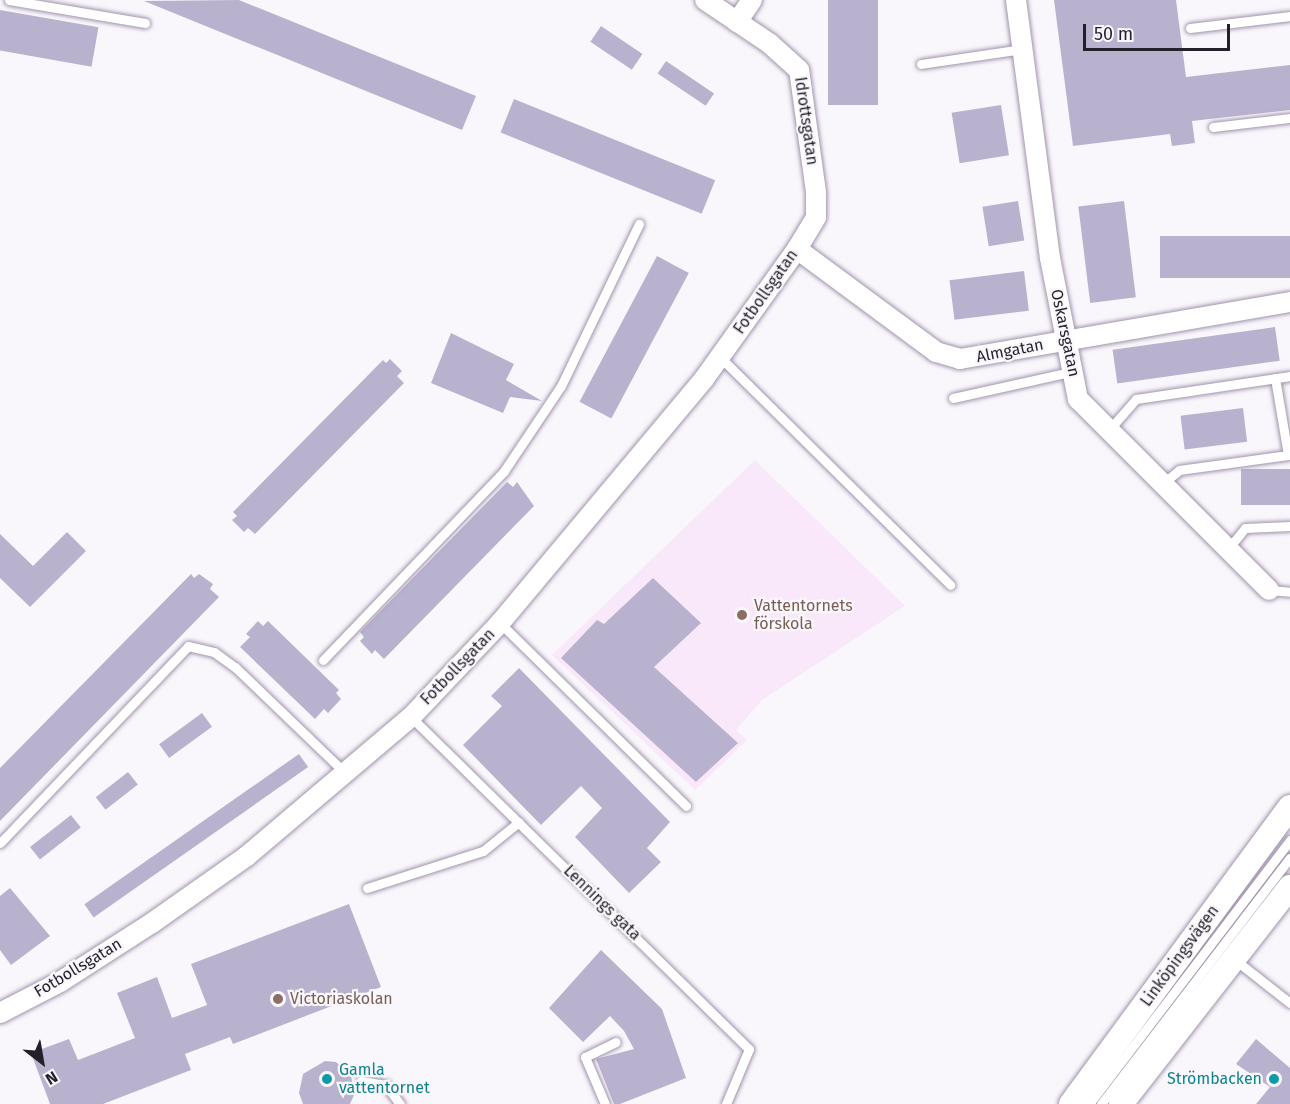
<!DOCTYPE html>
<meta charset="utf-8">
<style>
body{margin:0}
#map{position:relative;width:1290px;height:1104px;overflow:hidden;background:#faf7fc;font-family:"Fira Sans",sans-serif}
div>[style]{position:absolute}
.education>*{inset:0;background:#f9e8fa}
.building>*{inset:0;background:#b9b2cf;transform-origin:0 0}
.roads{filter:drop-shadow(0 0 2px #a193ad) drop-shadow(0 0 2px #a193ad)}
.service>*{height:9px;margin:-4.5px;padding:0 4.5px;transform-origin:4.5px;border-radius:4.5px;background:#fff}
.minor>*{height:20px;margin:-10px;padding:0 10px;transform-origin:10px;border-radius:10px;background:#fff}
.tertiary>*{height:24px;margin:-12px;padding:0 12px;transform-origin:12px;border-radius:12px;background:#fff}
.dots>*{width:16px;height:16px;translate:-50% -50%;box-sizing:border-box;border:3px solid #faf7fc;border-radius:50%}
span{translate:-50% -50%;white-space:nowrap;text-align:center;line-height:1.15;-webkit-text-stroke:4.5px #faf7fc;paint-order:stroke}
.street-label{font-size:16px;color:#241f29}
.education-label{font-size:16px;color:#785e54}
.left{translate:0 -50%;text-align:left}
.culture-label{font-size:16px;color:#0d838f}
.right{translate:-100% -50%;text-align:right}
.north{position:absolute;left:12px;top:1032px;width:60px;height:60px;-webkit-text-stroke:4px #faf7fc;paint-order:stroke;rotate:149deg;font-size:16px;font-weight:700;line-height:24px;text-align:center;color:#241f29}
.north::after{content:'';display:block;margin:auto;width:21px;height:27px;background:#241f29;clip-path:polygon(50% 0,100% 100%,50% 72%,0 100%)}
.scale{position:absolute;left:1083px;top:24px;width:147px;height:27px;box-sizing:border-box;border:3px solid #241f29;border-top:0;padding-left:8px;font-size:18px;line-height:21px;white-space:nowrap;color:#241f29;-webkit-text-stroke:4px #faf7fc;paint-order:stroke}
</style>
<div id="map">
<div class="education">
<i style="clip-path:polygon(755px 460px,905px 606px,762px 700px,736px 730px,747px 740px,695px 790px,552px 655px)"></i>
</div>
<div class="building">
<i style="clip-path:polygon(239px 0,476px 96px,462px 130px,144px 1px)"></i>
<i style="left:828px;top:0;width:50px;height:105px"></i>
<i style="clip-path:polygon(1054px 0,1176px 0,1186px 77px,1290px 65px,1290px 110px,1192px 121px,1195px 143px,1172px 146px,1170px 134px,1073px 146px)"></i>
<i style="left:0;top:10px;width:100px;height:40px;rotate:10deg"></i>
<i style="left:601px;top:26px;width:50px;height:19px;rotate:34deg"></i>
<i style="left:666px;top:61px;width:58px;height:15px;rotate:34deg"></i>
<i style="left:514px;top:99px;width:217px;height:36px;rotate:22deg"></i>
<i style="left:1001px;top:105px;width:51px;height:50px;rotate:81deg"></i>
<i style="left:1018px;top:201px;width:40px;height:36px;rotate:81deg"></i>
<i style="left:1124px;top:201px;width:97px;height:46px;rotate:83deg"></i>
<i style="left:1290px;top:236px;width:42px;height:130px;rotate:90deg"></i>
<i style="left:657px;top:256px;width:36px;height:165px;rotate:28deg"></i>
<i style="left:1024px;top:271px;width:40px;height:75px;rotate:83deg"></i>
<i style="left:1275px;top:327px;width:34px;height:164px;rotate:82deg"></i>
<i style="clip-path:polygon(451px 333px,514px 364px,506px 380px,542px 401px,510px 397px,503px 413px,431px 383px)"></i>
<i style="clip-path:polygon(390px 359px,402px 371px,397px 376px,404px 383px,255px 534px,248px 528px,244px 532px,232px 520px,237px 516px,233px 512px,383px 360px,386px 363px)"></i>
<i style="left:1243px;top:408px;width:34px;height:63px;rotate:83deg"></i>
<i style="left:1290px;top:469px;width:36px;height:49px;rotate:90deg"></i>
<i style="clip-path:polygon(507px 482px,513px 487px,517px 482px,534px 506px,384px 659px,375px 650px,372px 654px,360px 641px,364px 637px,360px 632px)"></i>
<i style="clip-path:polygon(67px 532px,86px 551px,30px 607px,0 578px,0 534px,33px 566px)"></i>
<i style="clip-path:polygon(191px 574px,194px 578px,199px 574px,213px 584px,210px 589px,219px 597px,0 821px,0 768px)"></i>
<i style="clip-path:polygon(653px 578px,701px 623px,654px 667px,738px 743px,696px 782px,561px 658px,597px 620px,604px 624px)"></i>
<i style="clip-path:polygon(258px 621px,263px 626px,268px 621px,339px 690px,336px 693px,341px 699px,328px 713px,324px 709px,315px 719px,240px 647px,250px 637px,246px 634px)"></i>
<i style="clip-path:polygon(519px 668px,670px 822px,647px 848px,661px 862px,629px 893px,575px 837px,602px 808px,581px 786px,541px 825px,463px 745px,502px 706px,491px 696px)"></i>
<i style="left:202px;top:713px;width:17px;height:53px;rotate:54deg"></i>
<i style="left:299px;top:754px;width:16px;height:262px;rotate:55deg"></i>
<i style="left:128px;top:772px;width:16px;height:41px;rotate:52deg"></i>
<i style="left:71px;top:815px;width:16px;height:52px;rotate:52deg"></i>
<i style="clip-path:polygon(10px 888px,50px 936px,11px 965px,0 950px,0 896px)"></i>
<i style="clip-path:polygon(349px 904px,381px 987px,233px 1044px,230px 1037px,185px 1054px,191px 1070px,103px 1104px,50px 1104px,31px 1053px,69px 1039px,78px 1060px,135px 1038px,117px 993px,157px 977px,172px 1018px,207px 1005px,191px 964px)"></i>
<i style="clip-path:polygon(601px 950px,662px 1009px,686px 1078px,620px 1104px,614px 1104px,596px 1059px,634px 1049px,624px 1031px,610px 1016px,583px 1042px,549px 1008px)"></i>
<i style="clip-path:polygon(1256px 1039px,1290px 1068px,1290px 1104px,1256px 1104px,1270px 1087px,1236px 1064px)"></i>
<i style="clip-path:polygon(325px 1061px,336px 1062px,351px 1075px,354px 1095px,350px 1104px,303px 1104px,299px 1093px,303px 1074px)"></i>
</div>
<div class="roads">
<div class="service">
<i style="left:9px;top:0;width:138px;rotate:9.6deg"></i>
<i style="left:1190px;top:28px;width:101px;rotate:-6.8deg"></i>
<i style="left:921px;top:64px;width:103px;rotate:-8.4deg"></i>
<i style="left:1213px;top:127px;width:78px;rotate:-6.7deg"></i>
<i style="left:720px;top:357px;width:324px;rotate:44.7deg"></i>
<i style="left:953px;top:398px;width:125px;rotate:-12.5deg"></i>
<i style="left:1108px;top:431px;width:43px;rotate:-48.8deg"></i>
<i style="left:1136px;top:399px;width:156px;rotate:-8.5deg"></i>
<i style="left:1162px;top:484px;width:22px;rotate:-39deg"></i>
<i style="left:1179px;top:470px;width:110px;rotate:-7.8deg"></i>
<i style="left:1288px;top:455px;width:78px;rotate:-99.6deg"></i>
<i style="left:1228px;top:549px;width:27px;rotate:-51deg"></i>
<i style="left:1245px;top:528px;width:45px;rotate:-2.5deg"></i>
<i style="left:1269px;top:590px;width:21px;rotate:5deg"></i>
<i style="left:500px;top:623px;width:261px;rotate:44.5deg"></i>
<i style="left:323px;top:660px;width:262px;rotate:-46.2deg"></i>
<i style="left:504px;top:471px;width:102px;rotate:-56.2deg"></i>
<i style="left:561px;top:386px;width:180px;rotate:-64.3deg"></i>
<i style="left:411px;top:717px;width:474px;rotate:44.5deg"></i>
<i style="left:749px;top:1049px;width:60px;rotate:112.7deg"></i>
<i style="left:0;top:843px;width:272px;rotate:-46.3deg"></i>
<i style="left:188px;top:646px;width:27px;rotate:13deg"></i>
<i style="left:214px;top:652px;width:26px;rotate:36deg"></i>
<i style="left:235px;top:667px;width:154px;rotate:43.9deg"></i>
<i style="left:367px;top:888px;width:122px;rotate:-17.7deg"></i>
<i style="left:483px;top:851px;width:46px;rotate:-38.9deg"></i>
<i style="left:1234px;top:959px;width:71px;rotate:38.2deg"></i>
<i style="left:361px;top:1081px;width:25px;rotate:9deg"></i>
<i style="left:386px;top:1085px;width:24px;rotate:54deg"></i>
<i style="left:605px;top:1104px;width:51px;rotate:-113.1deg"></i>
<i style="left:585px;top:1057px;width:34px;rotate:-26deg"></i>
<i style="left:1089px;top:1104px;width:332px;rotate:-52.7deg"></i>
<i style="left:1101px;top:1104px;width:310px;rotate:-52.5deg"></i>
</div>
<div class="minor">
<i style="left:1016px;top:0;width:260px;rotate:82.5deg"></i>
<i style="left:1050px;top:258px;width:144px;rotate:78.8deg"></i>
<i style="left:1078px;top:399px;width:270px;rotate:45deg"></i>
<i style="left:737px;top:22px;width:27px;rotate:-56deg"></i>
<i style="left:797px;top:249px;width:173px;rotate:36.5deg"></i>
<i style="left:936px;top:352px;width:25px;rotate:16deg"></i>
<i style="left:960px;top:359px;width:335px;rotate:-9.8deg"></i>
<i style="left:0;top:1013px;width:68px;rotate:-27.3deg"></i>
<i style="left:60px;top:982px;width:109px;rotate:-32.7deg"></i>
<i style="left:152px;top:923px;width:116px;rotate:-35.2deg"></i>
<i style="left:247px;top:856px;width:215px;rotate:-40.3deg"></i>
<i style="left:411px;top:717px;width:129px;rotate:-46.6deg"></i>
<i style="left:500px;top:623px;width:318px;rotate:-50.1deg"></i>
<i style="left:704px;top:379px;width:160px;rotate:-54.4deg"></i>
<i style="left:797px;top:249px;width:37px;rotate:-59deg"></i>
<i style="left:816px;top:217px;width:25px;rotate:-90deg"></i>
<i style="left:816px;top:192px;width:123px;rotate:-97.9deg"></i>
<i style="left:799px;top:70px;width:40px;rotate:-138deg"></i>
<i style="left:769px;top:43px;width:77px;rotate:-146.1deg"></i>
</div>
<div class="tertiary">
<i style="left:1071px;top:1104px;width:369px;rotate:-53.6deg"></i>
<i style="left:1121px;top:1104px;width:275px;rotate:-52.1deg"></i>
</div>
</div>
<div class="dots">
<i style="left:742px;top:615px;background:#8d6e63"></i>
<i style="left:278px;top:999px;background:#8d6e63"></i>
<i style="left:327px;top:1079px;background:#0f9aa8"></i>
<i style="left:1274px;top:1079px;background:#0f9aa8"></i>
</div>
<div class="street-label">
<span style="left:806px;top:121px;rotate:82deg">Idrottsgatan</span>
<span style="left:766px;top:292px;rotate:-55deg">Fotbollsgatan</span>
<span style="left:1065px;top:333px;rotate:78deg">Oskarsgatan</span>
<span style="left:1010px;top:351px;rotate:-11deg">Almgatan</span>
<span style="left:458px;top:667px;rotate:-46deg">Fotbollsgatan</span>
<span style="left:602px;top:903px;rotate:44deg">Lennings gata</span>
<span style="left:1180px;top:956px;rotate:-54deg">Linköpingsvägen</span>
<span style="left:78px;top:968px;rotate:-31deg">Fotbollsgatan</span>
</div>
<div class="education-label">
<span class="left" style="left:754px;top:615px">Vattentornets<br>förskola</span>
<span class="left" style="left:290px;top:999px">Victoriaskolan</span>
</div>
<div class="culture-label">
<span class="left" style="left:339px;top:1079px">Gamla<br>vattentornet</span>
<span class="right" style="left:1262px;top:1079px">Strömbacken</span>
</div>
<div class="north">N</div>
<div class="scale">50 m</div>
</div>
